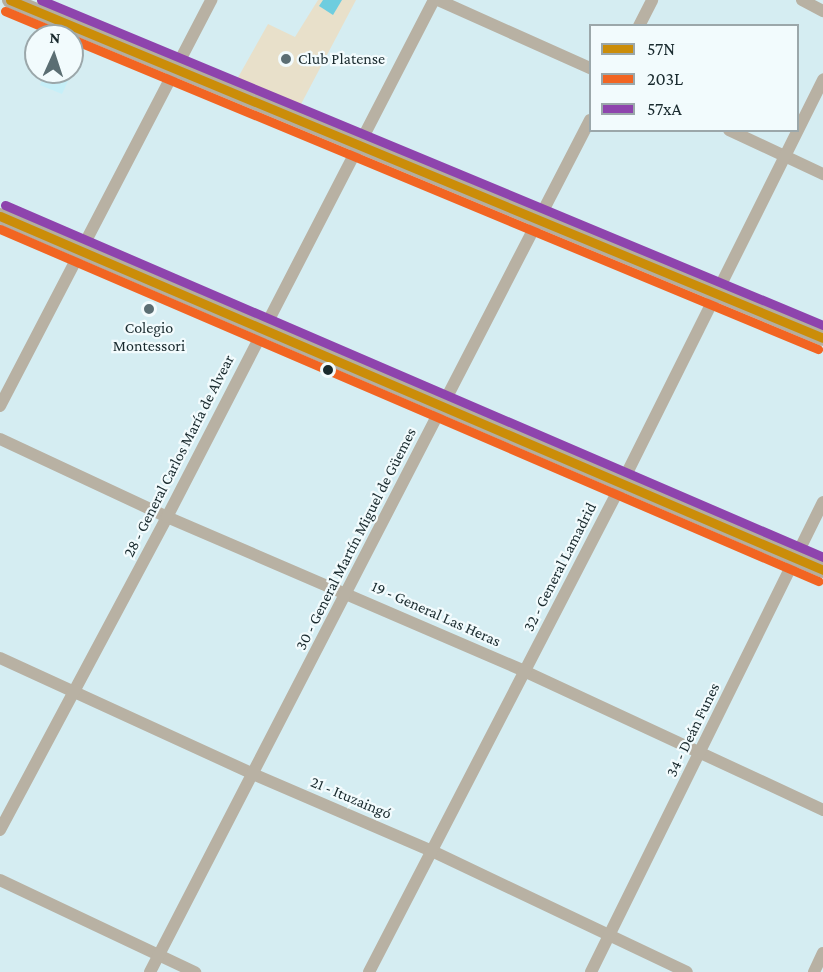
<!DOCTYPE html>
<meta charset="utf-8">
<style>
body{margin:0}
#map{position:relative;width:823px;height:972px;overflow:hidden;background:#d5edf2;font-family:"Crimson Pro",serif}
div>[style]{position:absolute}
.built>*{inset:0;background:#c6eff8}
.green>*{inset:0;background:#e8e0ca}
.water>*{inset:0;background:#6ecddf}
.street>*{height:12px;margin:-6px;padding:0 6px;transform-origin:6px;border-radius:6px;background:#b8b1a3}
.secondary>*{height:16px;margin:-8px;padding:0 8px;transform-origin:8px;border-radius:8px;background:#b3aea0}
.bus-1>*{height:9px;margin:-4.5px;padding:0 4.5px;transform-origin:4.5px;border-radius:4.5px;background:#cb8d09}
.bus-2>*{height:9px;margin:-4.5px;padding:0 4.5px;transform-origin:4.5px;border-radius:4.5px;background:#f26522}
.bus-3>*{height:9px;margin:-4.5px;padding:0 4.5px;transform-origin:4.5px;border-radius:4.5px;background:#8e44ad}
.dots>*{width:16px;height:16px;translate:-50% -50%;box-sizing:border-box;border:3px solid #f2fbfd;border-radius:50%}
span{translate:-50% -50%;white-space:nowrap;text-align:center;line-height:1.15;-webkit-text-stroke:4.5px #f2fbfd;paint-order:stroke}
.poi-label{font-size:16px;color:#192a2e}
.left{translate:0 -50%;text-align:left}
.street-label{font-size:16px;color:#192a2e}
.legend{position:absolute;left:589px;top:24px;width:210px;height:108px;box-sizing:border-box;background:#f2fbfd;border:2px solid #9ba7aa;margin:0;padding:8px 10px;list-style:none;font-size:18px;color:#192a2e}
.legend li{display:flex;align-items:center;gap:12px;height:30px}
.legend b{width:30px;border:2px solid #9ba7aa}
.north{position:absolute;left:24px;top:24px;width:60px;height:60px;box-sizing:border-box;background:#f2fbfd;border:2px solid #9ba7aa;border-radius:50%;rotate:3deg;font-size:16px;font-weight:700;line-height:24px;text-align:center;color:#192a2e}
.north::after{content:'';display:block;margin:auto;width:21px;height:27px;background:#5b6e73;clip-path:polygon(50% 0,100% 100%,50% 72%,0 100%)}
</style>
<div id="map">
<div class="built">
<i style="clip-path:polygon(46px 72px,72px 72px,62px 94px,40px 85px)"></i>
</div>
<div class="green">
<i style="clip-path:polygon(318px 0,356px 0,299px 108px,236px 81px,268px 24px,295px 37px)"></i>
</div>
<div class="water">
<i style="clip-path:polygon(323px 0,342px 0,333px 15px,319px 6px)"></i>
</div>
<div class="street">
<i style="left:438px;top:0;width:167px;rotate:24.1deg"></i>
<i style="left:802px;top:0;width:24px;rotate:28deg"></i>
<i style="left:639px;top:26px;width:29px;rotate:-63deg"></i>
<i style="left:729px;top:130px;width:104px;rotate:25.1deg"></i>
<i style="left:0;top:406px;width:458px;rotate:-62.5deg"></i>
<i style="left:0;top:439px;width:184px;rotate:25deg"></i>
<i style="left:167px;top:517px;width:389px;rotate:23.3deg"></i>
<i style="left:524px;top:671px;width:330px;rotate:24.9deg"></i>
<i style="left:0;top:658px;width:278px;rotate:24.6deg"></i>
<i style="left:253px;top:774px;width:195px;rotate:23.3deg"></i>
<i style="left:432px;top:851px;width:282px;rotate:25.4deg"></i>
<i style="left:0;top:830px;width:355px;rotate:-61.9deg"></i>
<i style="left:167px;top:517px;width:582px;rotate:-62.69deg"></i>
<i style="left:0;top:880px;width:216px;rotate:25.3deg"></i>
<i style="left:150px;top:972px;width:959px;rotate:-62.69deg"></i>
<i style="left:369px;top:972px;width:551px;rotate:-62.64deg"></i>
<i style="left:622px;top:483px;width:451px;rotate:-63.5deg"></i>
<i style="left:591px;top:972px;width:524px;rotate:-63.73deg"></i>
<i style="left:814px;top:972px;width:21px;rotate:-65deg"></i>
</div>
<div class="secondary">
<i style="left:10px;top:0;width:880px;rotate:22.57deg"></i>
<i style="left:0;top:216px;width:896px;rotate:23.27deg"></i>
</div>
<div class="bus-1">
<i style="left:10px;top:0;width:880px;rotate:22.57deg"></i>
<i style="left:0;top:216px;width:896px;rotate:23.27deg"></i>
</div>
<div class="bus-2">
<i style="left:5px;top:11px;width:65px;rotate:22.6deg"></i>
<i style="left:72px;top:39px;width:808px;rotate:22.57deg"></i>
<i style="left:0;top:229px;width:891px;rotate:23.28deg"></i>
</div>
<div class="bus-3">
<i style="left:41px;top:0;width:847px;rotate:22.57deg"></i>
<i style="left:5px;top:205px;width:891px;rotate:23.28deg"></i>
</div>
<div class="dots">
<i style="left:286px;top:59px;background:#5b6e73"></i>
<i style="left:149px;top:309px;background:#5b6e73"></i>
<i style="left:328px;top:370px;background:#192a2e"></i>
</div>
<div class="poi-label">
<span class="left" style="left:298px;top:59px">Club Platense</span>
<span style="left:149px;top:337px">Colegio<br>Montessori</span>
</div>
<div class="street-label">
<span style="left:179px;top:456px;rotate:-63deg">28 - General Carlos María de Alvear</span>
<span style="left:356px;top:539px;rotate:-63deg">30 - General Martín Miguel de Güemes</span>
<span style="left:560px;top:567px;rotate:-63deg">32 - General Lamadrid</span>
<span style="left:436px;top:614px;rotate:24deg">19 - General Las Heras</span>
<span style="left:693px;top:730px;rotate:-64deg">34 - Deán Funes</span>
<span style="left:351px;top:798px;rotate:23deg">21 - Ituzaingó</span>
</div>
<ul class="legend">
<li><b style="height:8px;background:#cb8d09"></b>57N</li>
<li><b style="height:8px;background:#f26522"></b>203L</li>
<li><b style="height:8px;background:#8e44ad"></b>57xA</li>
</ul>
<div class="north">N</div>
</div>
